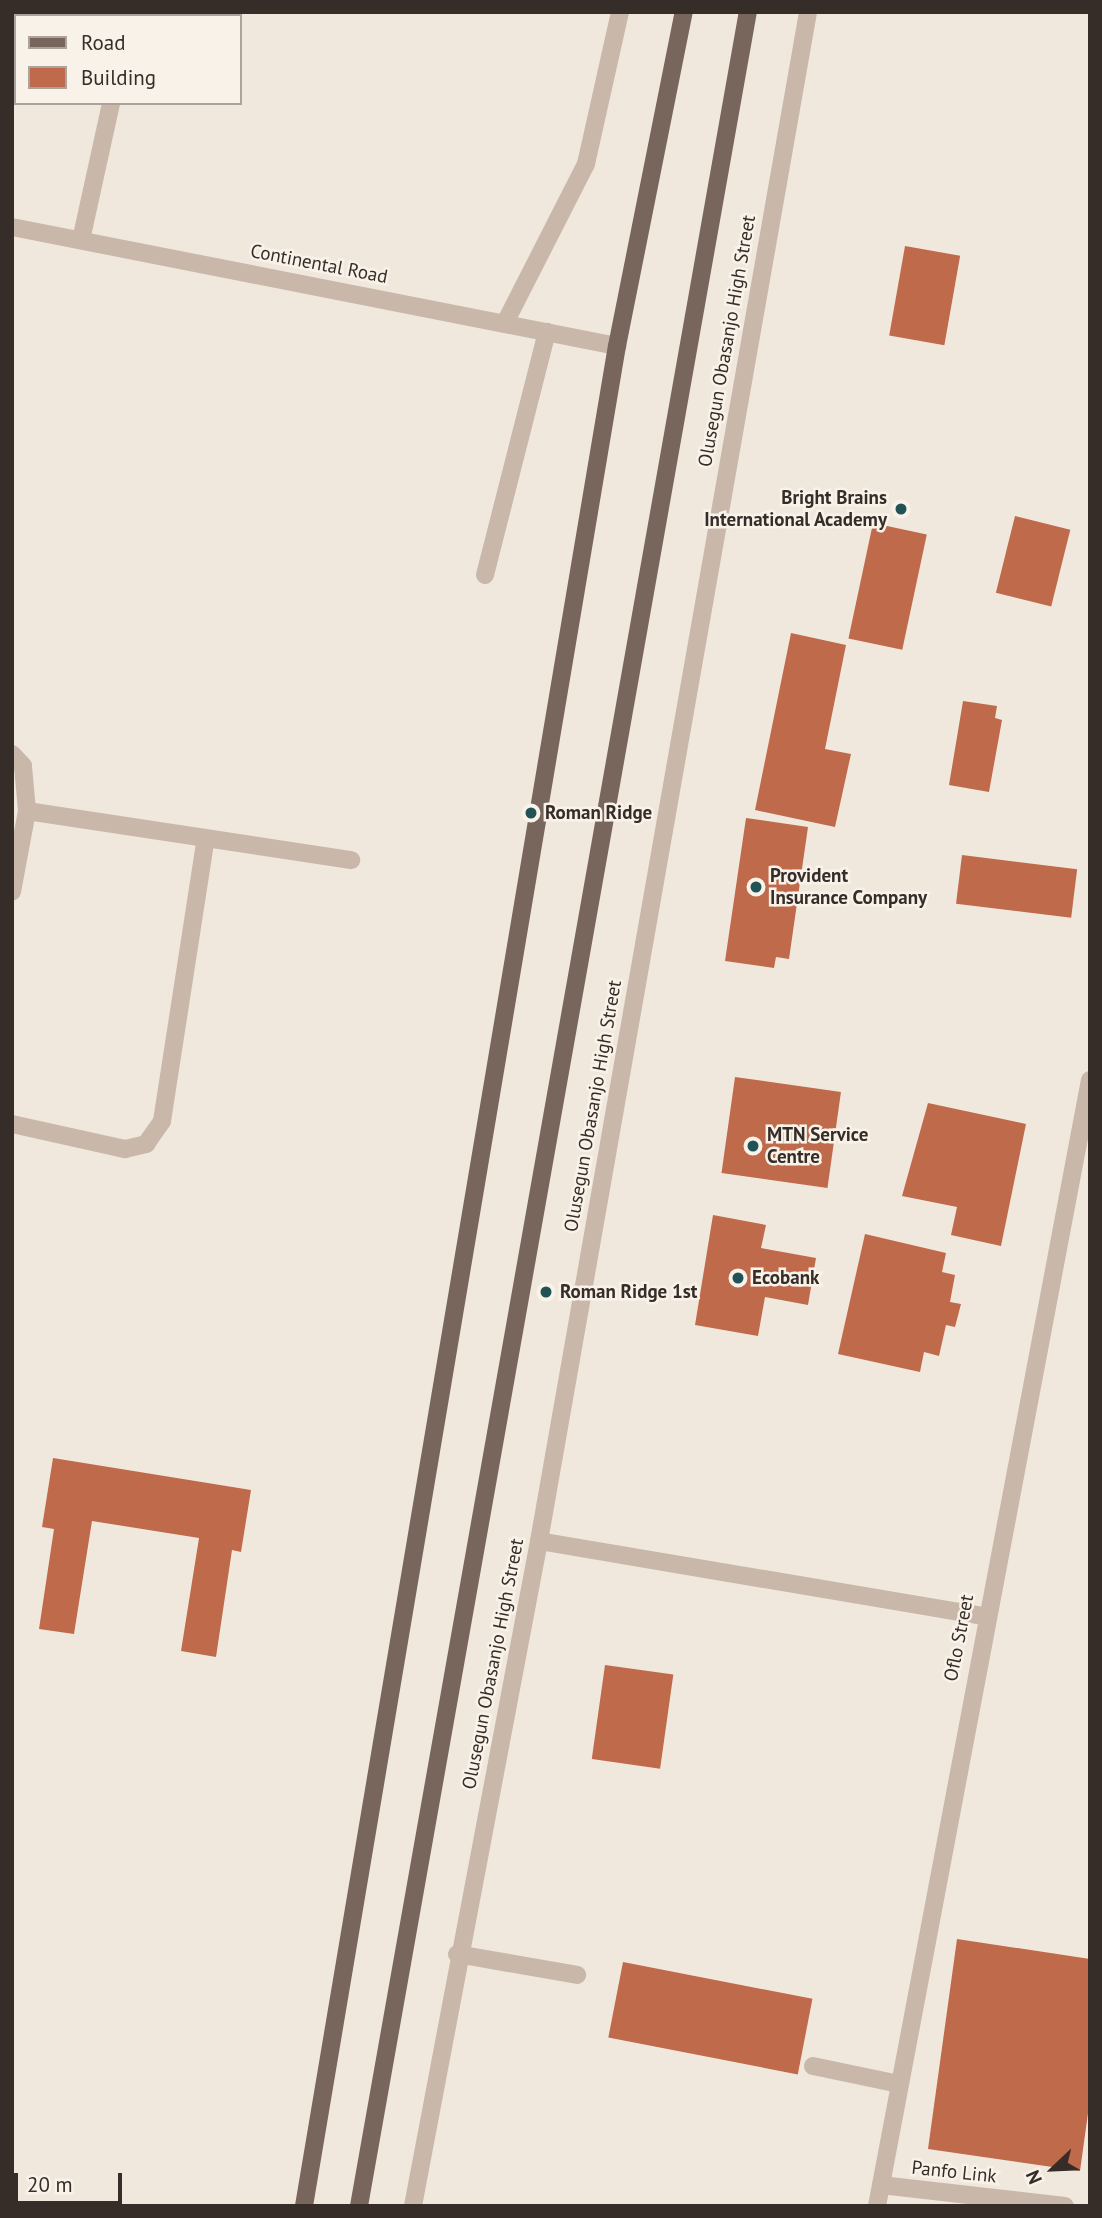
<!DOCTYPE html>
<style>
body{margin:0}
#map{position:relative;width:1102px;height:2218px;overflow:hidden;background:#f1e8dd;font-family:"PT Sans",sans-serif}
div>[style]{position:absolute}
.building>*{inset:0;background:#c06a4c;transform-origin:0 0}
.lane>*{height:18px;margin:-9px;padding:0 9px;transform-origin:9px;border-radius:9px;background:#c9b8aa}
.street>*{height:18px;margin:-9px;padding:0 9px;transform-origin:9px;border-radius:9px;background:#c9b8aa}
.primary>*{height:18px;margin:-9px;padding:0 9px;transform-origin:9px;border-radius:9px;background:#78655b}
.dots>*{width:19px;height:19px;translate:-50% -50%;box-sizing:border-box;border:4px solid #f9f2e9;border-radius:50%}
span{translate:-50% -50%;white-space:nowrap;text-align:center;line-height:1.15;-webkit-text-stroke:5px #f9f2e9;paint-order:stroke}
.street-label{font-size:19px;color:#362d29}
.poi-label{font-size:19px;color:#362d29;font-weight:700}
.right{translate:-100% -50%;text-align:right}
.left{translate:0 -50%;text-align:left}
.frame{position:absolute;inset:0;border:14px solid #362d29;pointer-events:none}
.legend{position:absolute;left:14px;top:14px;width:228px;height:91px;box-sizing:border-box;background:#f9f2e9;border:2px solid #aba39c;margin:0;padding:9px 12px;list-style:none;font-size:21px;color:#362d29}
.legend li{display:flex;align-items:center;gap:14px;height:35px}
.legend b{width:35px;border:2px solid #aba39c}
.north{position:absolute;left:1018px;top:2134px;width:70px;height:70px;-webkit-text-stroke:5px #f9f2e9;paint-order:stroke;rotate:247deg;font-size:19px;font-weight:700;line-height:28px;text-align:center;color:#362d29}
.north::after{content:'';display:block;margin:auto;width:24px;height:32px;background:#362d29;clip-path:polygon(50% 0,100% 100%,50% 72%,0 100%)}
.scale{position:absolute;left:14px;top:2173px;width:108px;height:32px;box-sizing:border-box;border:4px solid #362d29;border-top:0;padding-left:9px;font-size:21px;line-height:24px;white-space:nowrap;color:#362d29;-webkit-text-stroke:5px #f9f2e9;paint-order:stroke}
</style>
<div id="map">
<div class="building">
<i style="left:905px;top:246px;width:56px;height:91px;rotate:10deg"></i>
<i style="left:1015px;top:516px;width:57px;height:79px;rotate:14deg"></i>
<i style="left:873px;top:523px;width:55px;height:118px;rotate:12deg"></i>
<i style="clip-path:polygon(791px 633px,846px 645px,825px 749px,851px 754px,835px 827px,755px 810px)"></i>
<i style="clip-path:polygon(963px 701px,997px 706px,995px 718px,1002px 720px,989px 792px,949px 785px)"></i>
<i style="clip-path:polygon(746px 818px,808px 827px,789px 959px,776px 957px,774px 968px,725px 961px)"></i>
<i style="left:962px;top:855px;width:116px;height:49px;rotate:7deg"></i>
<i style="left:735px;top:1077px;width:107px;height:97px;rotate:8deg"></i>
<i style="clip-path:polygon(928px 1103px,1026px 1124px,1001px 1246px,951px 1235px,957px 1207px,902px 1196px)"></i>
<i style="clip-path:polygon(713px 1215px,766px 1225px,761px 1248px,816px 1258px,808px 1305px,765px 1297px,758px 1336px,695px 1325px)"></i>
<i style="clip-path:polygon(865px 1234px,946px 1253px,942px 1272px,955px 1275px,950px 1302px,961px 1304px,955px 1327px,946px 1325px,939px 1356px,924px 1352px,920px 1372px,838px 1354px)"></i>
<i style="clip-path:polygon(53px 1458px,251px 1490px,241px 1552px,232px 1550px,216px 1657px,181px 1651px,199px 1538px,92px 1521px,74px 1634px,39px 1629px,54px 1529px,42px 1527px)"></i>
<i style="left:605px;top:1665px;width:69px;height:95px;rotate:8deg"></i>
<i style="clip-path:polygon(957px 1939px,1090px 1959px,1090px 2099px,1080px 2171px,928px 2149px)"></i>
<i style="left:623px;top:1962px;width:193px;height:77px;rotate:11deg"></i>
</div>
<div class="lane">
<i style="left:506px;top:321px;width:176px;rotate:-63deg"></i>
<i style="left:586px;top:164px;width:156px;rotate:-77.4deg"></i>
<i style="left:485px;top:575px;width:251px;rotate:-75.7deg"></i>
<i style="left:457px;top:1954px;width:122px;rotate:9.9deg"></i>
<i style="left:813px;top:2066px;width:88px;rotate:11.8deg"></i>
</div>
<div class="street">
<i style="left:130px;top:16px;width:4px;rotate:-76deg"></i>
<i style="left:12px;top:227px;width:617px;rotate:11.13deg"></i>
<i style="left:81px;top:240px;width:140px;rotate:-77.6deg"></i>
<i style="left:12px;top:754px;width:16px;rotate:47deg"></i>
<i style="left:23px;top:766px;width:45px;rotate:84.9deg"></i>
<i style="left:27px;top:811px;width:82px;rotate:100.5deg"></i>
<i style="left:27px;top:811px;width:328px;rotate:8.6deg"></i>
<i style="left:12px;top:1124px;width:116px;rotate:12.5deg"></i>
<i style="left:125px;top:1149px;width:22px;rotate:-13deg"></i>
<i style="left:146px;top:1144px;width:28px;rotate:-55deg"></i>
<i style="left:162px;top:1121px;width:286px;rotate:-81.2deg"></i>
<i style="left:539px;top:1541px;width:451px;rotate:9.6deg"></i>
<i style="left:881px;top:2185px;width:185px;rotate:6.5deg"></i>
<i style="left:413px;top:2206px;width:677px;rotate:-79.27deg"></i>
<i style="left:539px;top:1541px;width:1552px;rotate:-80.02deg"></i>
<i style="left:877px;top:2206px;width:1146px;rotate:-79.29deg"></i>
</div>
<div class="primary">
<i style="left:304px;top:2206px;width:1886px;rotate:-80.45deg"></i>
<i style="left:617px;top:346px;width:341px;rotate:-78.7deg"></i>
<i style="left:359px;top:2206px;width:2228px;rotate:-79.95deg"></i>
</div>
<div class="dots">
<i style="left:901px;top:509px;background:#205256"></i>
<i style="left:531px;top:813px;background:#205256"></i>
<i style="left:756px;top:887px;background:#205256"></i>
<i style="left:753px;top:1146px;background:#205256"></i>
<i style="left:738px;top:1278px;background:#205256"></i>
<i style="left:546px;top:1292px;background:#205256"></i>
</div>
<div class="street-label">
<span style="left:319px;top:264px;rotate:11deg">Continental Road</span>
<span style="left:727px;top:341px;rotate:-80deg">Olusegun Obasanjo High Street</span>
<span style="left:593px;top:1106px;rotate:-80deg">Olusegun Obasanjo High Street</span>
<span style="left:959px;top:1638px;rotate:-79deg">Oflo Street</span>
<span style="left:493px;top:1664px;rotate:-79deg">Olusegun Obasanjo High Street</span>
<span style="left:954px;top:2172px;rotate:6deg">Panfo Link</span>
</div>
<div class="poi-label">
<span class="right" style="left:887px;top:509px">Bright Brains<br>International Academy</span>
<span class="left" style="left:545px;top:813px">Roman Ridge</span>
<span class="left" style="left:770px;top:887px">Provident<br>Insurance Company</span>
<span class="left" style="left:767px;top:1146px">MTN Service<br>Centre</span>
<span class="left" style="left:752px;top:1278px">Ecobank</span>
<span class="left" style="left:560px;top:1292px">Roman Ridge 1st</span>
</div>
<div class="frame"></div>
<ul class="legend">
<li><b style="height:9px;background:#78655b"></b>Road</li>
<li><b style="height:19px;background:#c06a4c"></b>Building</li>
</ul>
<div class="north">N</div>
<div class="scale">20 m</div>
</div>
